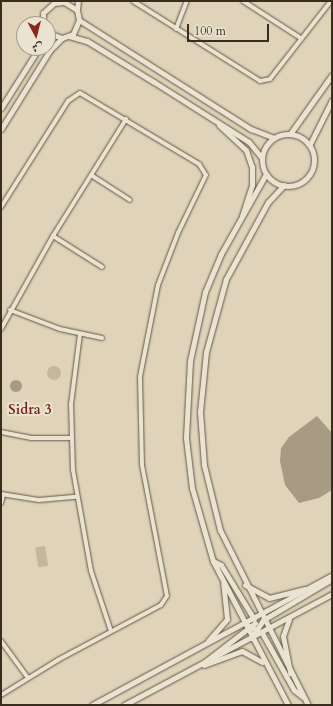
<!DOCTYPE html>
<meta charset="utf-8">
<style>
body{margin:0}
#map{position:relative;width:333px;height:706px;overflow:hidden;background:#dfd4b9;font-family:Cardo,Amiri,serif}
div>[style]{position:absolute}
.green>*{inset:0;background:#c3b89e;transform-origin:0 0}
.round{border-radius:50%}
.water>*{inset:0;background:#a79b84}
.roads{filter:drop-shadow(0 0 1px #625744) drop-shadow(0 0 1px #625744)}
.minor>*{height:4px;margin:-2px;padding:0 2px;transform-origin:2px;border-radius:2px;background:#eae3d2}
.tertiary>*{height:5px;margin:-2.5px;padding:0 2.5px;transform-origin:2.5px;border-radius:2.5px;background:#eae3d2}
.tertiary>.ring{margin:-2.5px;padding:0;box-sizing:content-box;background:none;border:5px solid #eae3d2;border-radius:50%}
span{translate:-50% -50%;white-space:nowrap;text-align:center;line-height:1.15;-webkit-text-stroke:4px #eae3d2;paint-order:stroke}
.neighbourhood-label{font-size:14px;color:#7a1f14;font-weight:700}
.frame{position:absolute;inset:0;border:2px solid #392d1d;pointer-events:none}
.north{position:absolute;left:16px;top:16px;width:40px;height:40px;box-sizing:border-box;background:#eae3d2;border:1px solid #a39a8a;border-radius:50%;rotate:173deg;font-size:11px;font-weight:700;line-height:16px;text-align:center;color:#392d1d}
.north::after{content:'';display:block;margin:auto;width:14px;height:18px;background:#8f2418;clip-path:polygon(50% 0,100% 100%,50% 72%,0 100%)}
.scale{position:absolute;left:187px;top:24px;width:82px;height:18px;box-sizing:border-box;border:2px solid #392d1d;border-top:0;padding-left:5px;font-size:12px;line-height:14px;white-space:nowrap;color:#392d1d;-webkit-text-stroke:3px #eae3d2;paint-order:stroke}
</style>
<div id="map">
<div class="green">
<i class="round" style="left:47px;top:366px;width:14px;height:14px"></i>
<i style="left:45px;top:546px;width:20px;height:10px;rotate:81deg"></i>
</div>
<div class="water">
<i class="round" style="left:10px;top:380px;width:12px;height:12px"></i>
<i style="clip-path:polygon(317px 416px,332px 433px,332px 490px,319px 498px,299px 503px,285px 485px,280px 461px,281px 448px,289px 437px)"></i>
</div>
<div class="roads">
<div class="minor">
<i style="left:133px;top:1px;width:150px;rotate:32.2deg"></i>
<i style="left:260px;top:81px;width:10px;rotate:-11deg"></i>
<i style="left:270px;top:79px;width:99px;rotate:-52deg"></i>
<i style="left:243px;top:1px;width:67px;rotate:32.7deg"></i>
<i style="left:176px;top:29px;width:30px;rotate:-69deg"></i>
<i style="left:91px;top:175px;width:46px;rotate:32.7deg"></i>
<i style="left:1px;top:207px;width:125px;rotate:-57.7deg"></i>
<i style="left:68px;top:101px;width:14px;rotate:-34deg"></i>
<i style="left:80px;top:93px;width:139px;rotate:30.8deg"></i>
<i style="left:199px;top:164px;width:13px;rotate:58deg"></i>
<i style="left:206px;top:175px;width:64px;rotate:115.8deg"></i>
<i style="left:178px;top:233px;width:56px;rotate:111deg"></i>
<i style="left:158px;top:285px;width:94px;rotate:101.1deg"></i>
<i style="left:140px;top:377px;width:88px;rotate:88.7deg"></i>
<i style="left:142px;top:465px;width:133px;rotate:79.2deg"></i>
<i style="left:167px;top:596px;width:11px;rotate:124deg"></i>
<i style="left:161px;top:605px;width:117px;rotate:151.9deg"></i>
<i style="left:58px;top:660px;width:67px;rotate:148.4deg"></i>
<i style="left:53px;top:236px;width:58px;rotate:32.3deg"></i>
<i style="left:10px;top:310px;width:53px;rotate:20.8deg"></i>
<i style="left:60px;top:329px;width:43px;rotate:12.1deg"></i>
<i style="left:1px;top:329px;width:107px;rotate:-60.8deg"></i>
<i style="left:53px;top:236px;width:138px;rotate:-58deg"></i>
<i style="left:80px;top:334px;width:71px;rotate:97.3deg"></i>
<i style="left:71px;top:404px;width:66px;rotate:88.3deg"></i>
<i style="left:73px;top:470px;width:103px;rotate:79.9deg"></i>
<i style="left:91px;top:571px;width:63px;rotate:71.6deg"></i>
<i style="left:1px;top:432px;width:31px;rotate:11deg"></i>
<i style="left:31px;top:438px;width:39px"></i>
<i style="left:1px;top:494px;width:38px;rotate:9deg"></i>
<i style="left:39px;top:500px;width:37px;rotate:-5deg"></i>
<i style="left:1px;top:503px;width:8px;rotate:-76deg"></i>
<i style="left:1px;top:641px;width:46px;rotate:53.9deg"></i>
</div>
<div class="tertiary">
<i style="left:77px;top:10px;width:9px;rotate:-84deg"></i>
<i style="left:79px;top:20px;width:204px;rotate:32.4deg"></i>
<i style="left:251px;top:129px;width:25px;rotate:21deg"></i>
<i style="left:43px;top:24px;width:11px;rotate:-90deg"></i>
<i style="left:43px;top:13px;width:15px;rotate:-42deg"></i>
<i style="left:54px;top:3px;width:10px;rotate:-6deg"></i>
<i style="left:64px;top:2px;width:15px;rotate:32deg"></i>
<i style="left:77px;top:10px;width:10px;rotate:79deg"></i>
<i style="left:79px;top:20px;width:15px;rotate:113deg"></i>
<i style="left:73px;top:34px;width:12px;rotate:160deg"></i>
<i style="left:62px;top:38px;width:15px;rotate:-160deg"></i>
<i style="left:69px;top:36px;width:19px;rotate:16deg"></i>
<i style="left:87px;top:41px;width:79px;rotate:31.5deg"></i>
<i style="left:154px;top:82px;width:112px;rotate:32.3deg"></i>
<i style="left:249px;top:142px;width:21px;rotate:51deg"></i>
<i style="left:1px;top:108px;width:71px;rotate:-57.7deg"></i>
<i style="left:219px;top:125px;width:37px;rotate:43deg"></i>
<i style="left:246px;top:150px;width:18px;rotate:71deg"></i>
<i style="left:252px;top:167px;width:18px;rotate:90deg"></i>
<i style="left:252px;top:185px;width:32px;rotate:108deg"></i>
<i style="left:1px;top:129px;width:93px;rotate:-58.2deg"></i>
<i style="left:50px;top:50px;width:17px;rotate:-45deg"></i>
<i style="left:290px;top:134px;width:72px;rotate:-54.6deg"></i>
<i class="ring" style="left:262px;top:134px;width:47px;height:47px"></i>
<i style="left:310px;top:144px;width:49px;rotate:-63.4deg"></i>
<i style="left:266px;top:174px;width:92px;rotate:119.4deg"></i>
<i style="left:221px;top:254px;width:41px;rotate:112.8deg"></i>
<i style="left:205px;top:292px;width:71px;rotate:102.3deg"></i>
<i style="left:190px;top:361px;width:77px;rotate:93deg"></i>
<i style="left:186px;top:438px;width:50px;rotate:83.2deg"></i>
<i style="left:192px;top:488px;width:76px;rotate:74deg"></i>
<i style="left:213px;top:561px;width:162px;rotate:62.5deg"></i>
<i style="left:284px;top:185px;width:23px;rotate:133deg"></i>
<i style="left:268px;top:202px;width:88px;rotate:118.6deg"></i>
<i style="left:226px;top:279px;width:76px;rotate:105.3deg"></i>
<i style="left:206px;top:352px;width:60px;rotate:95.7deg"></i>
<i style="left:200px;top:412px;width:53px;rotate:85.7deg"></i>
<i style="left:204px;top:465px;width:67px;rotate:76.2deg"></i>
<i style="left:220px;top:530px;width:196px;rotate:63.3deg"></i>
<i style="left:213px;top:561px;width:9px;rotate:27deg"></i>
<i style="left:221px;top:565px;width:63px;rotate:58.6deg"></i>
<i style="left:245px;top:585px;width:27px;rotate:28deg"></i>
<i style="left:269px;top:598px;width:37px;rotate:-14deg"></i>
<i style="left:289px;top:619px;width:18px;rotate:109deg"></i>
<i style="left:283px;top:636px;width:38px;rotate:79deg"></i>
<i style="left:244px;top:623px;width:21px;rotate:29deg"></i>
<i style="left:262px;top:633px;width:65px;rotate:60.7deg"></i>
<i style="left:294px;top:690px;width:11px;rotate:38deg"></i>
<i style="left:251px;top:638px;width:22px;rotate:-56deg"></i>
<i style="left:263px;top:620px;width:80px;rotate:-30.7deg"></i>
<i style="left:208px;top:641px;width:29px;rotate:-49deg"></i>
<i style="left:227px;top:619px;width:36px;rotate:-96deg"></i>
<i style="left:202px;top:664px;width:67px;rotate:-37.7deg"></i>
<i style="left:204px;top:665px;width:40px;rotate:-20.2deg"></i>
<i style="left:242px;top:651px;width:23px;rotate:29deg"></i>
<i style="left:92px;top:705px;width:273px;rotate:-28.4deg"></i>
<i style="left:124px;top:705px;width:236px;rotate:-28.1deg"></i>
</div>
</div>
<div class="neighbourhood-label">
<span style="left:30px;top:410px">Sidra 3</span>
</div>
<div class="frame"></div>
<div class="north">ش</div>
<div class="scale">100 m</div>
</div>
